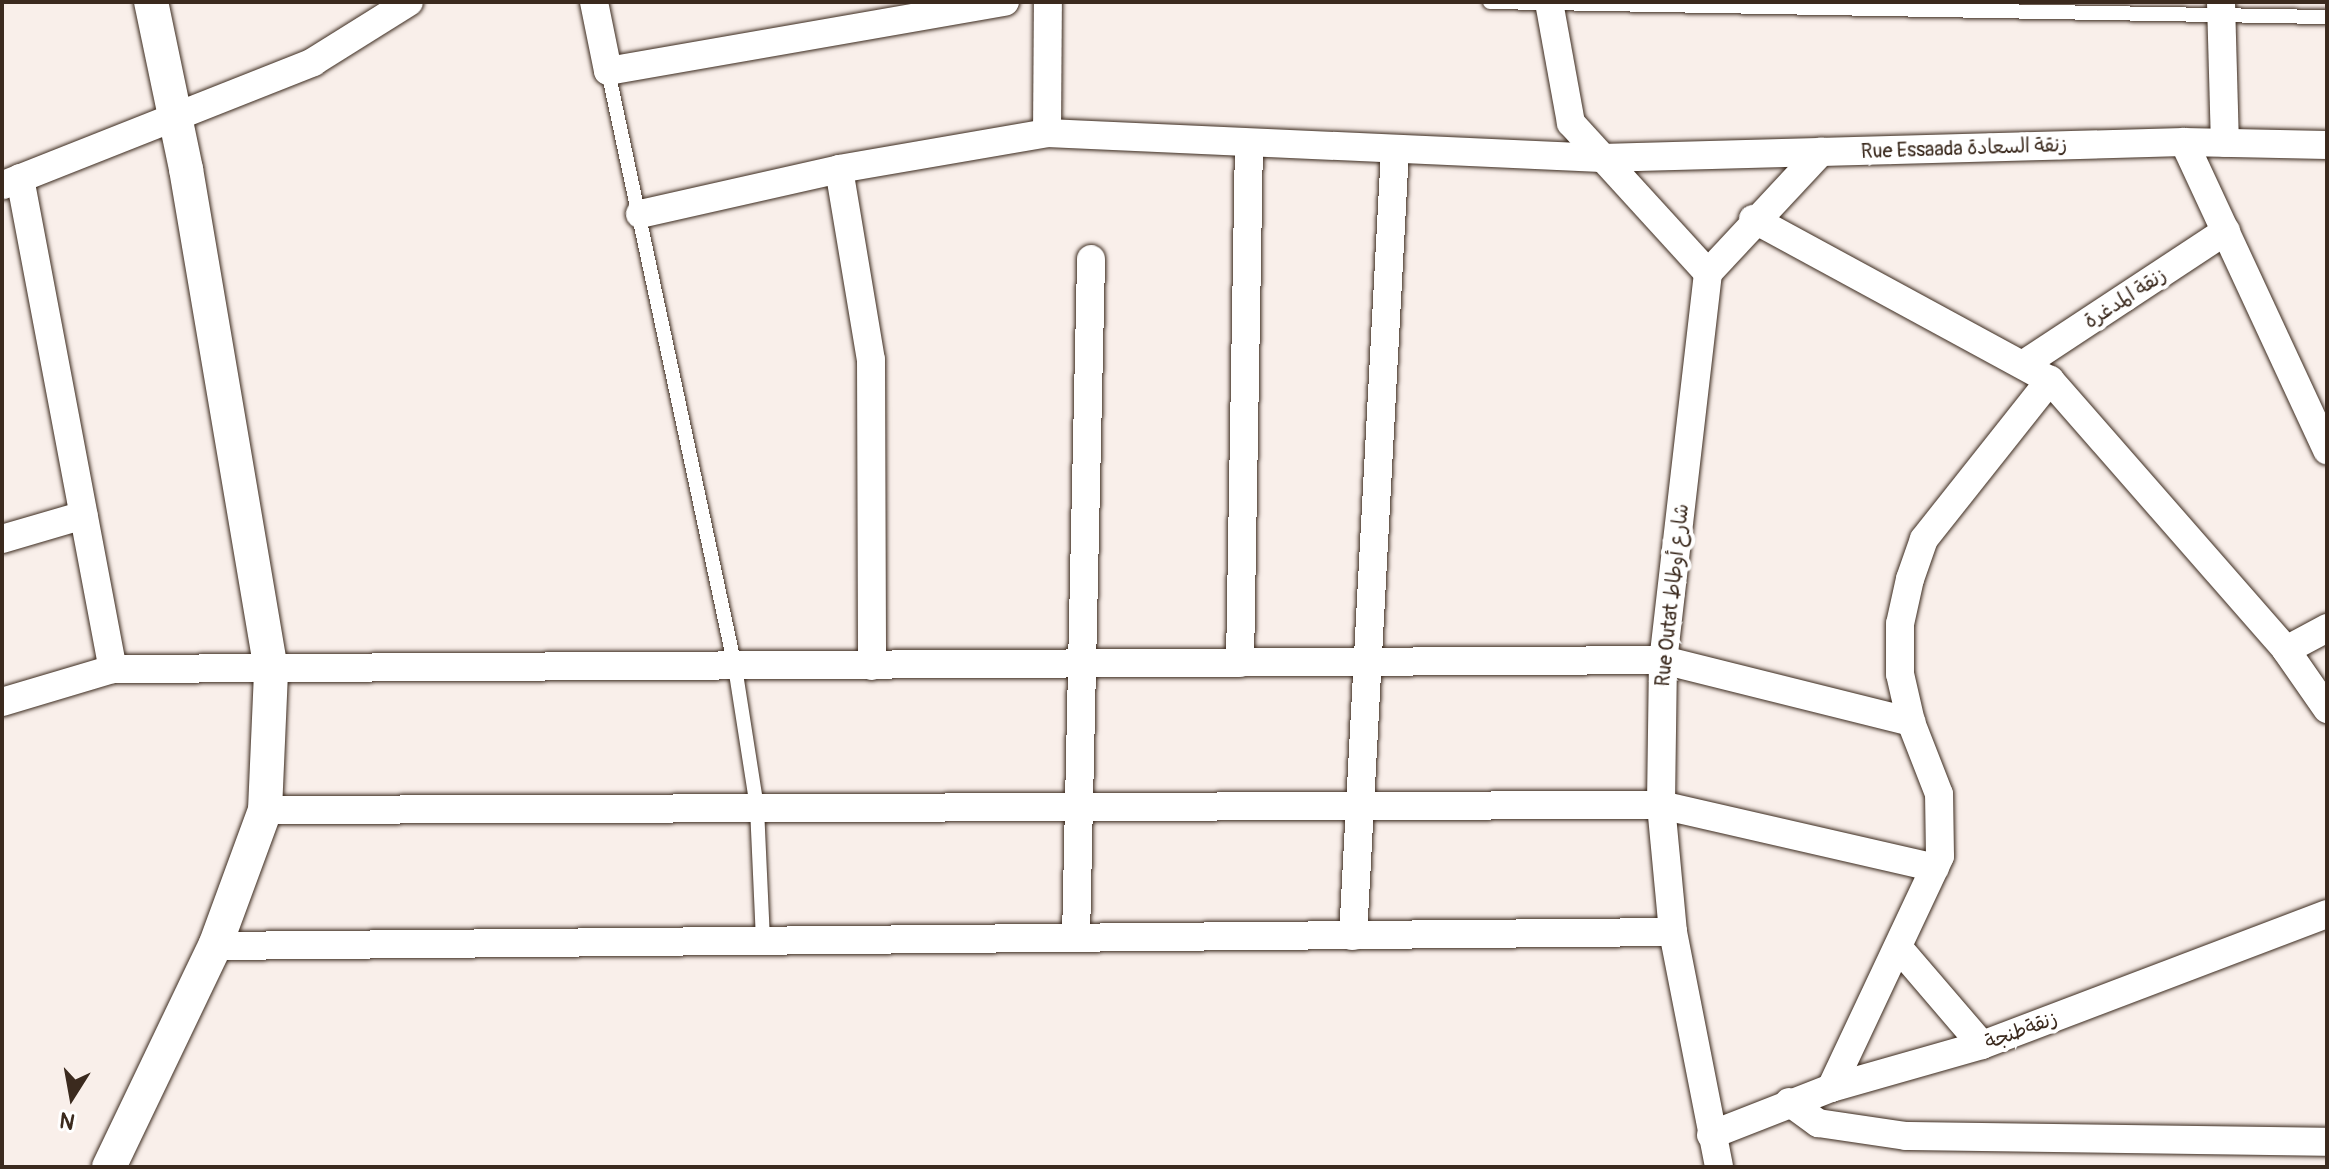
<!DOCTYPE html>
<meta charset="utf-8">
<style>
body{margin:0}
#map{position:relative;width:2329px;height:1169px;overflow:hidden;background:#f9efea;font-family:Pangolin,"Playpen Sans Arabic",sans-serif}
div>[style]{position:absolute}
.roads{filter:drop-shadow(0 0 2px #3b2a1e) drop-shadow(0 0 2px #3b2a1e)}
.service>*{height:14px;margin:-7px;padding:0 7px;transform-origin:7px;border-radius:7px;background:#fff}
.minor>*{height:28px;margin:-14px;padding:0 14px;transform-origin:14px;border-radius:14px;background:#fff}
.tertiary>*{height:34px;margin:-17px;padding:0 17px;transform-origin:17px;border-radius:17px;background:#fff}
span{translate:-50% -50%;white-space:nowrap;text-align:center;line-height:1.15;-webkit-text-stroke:8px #fff;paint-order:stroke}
.street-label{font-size:20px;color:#3b2a1e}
.frame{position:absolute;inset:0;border:4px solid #3b2a1e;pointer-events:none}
.north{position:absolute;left:32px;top:1057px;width:80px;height:80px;-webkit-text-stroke:6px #fff;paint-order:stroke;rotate:191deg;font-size:22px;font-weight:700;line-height:32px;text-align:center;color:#3b2a1e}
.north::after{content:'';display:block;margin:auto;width:28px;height:36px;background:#3b2a1e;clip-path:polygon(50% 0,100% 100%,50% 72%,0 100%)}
</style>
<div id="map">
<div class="roads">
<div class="service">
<i style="left:1490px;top:2px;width:837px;rotate:1.03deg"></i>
<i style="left:608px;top:71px;width:609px;rotate:77.97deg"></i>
<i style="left:735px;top:667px;width:143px;rotate:81.1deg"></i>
<i style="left:757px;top:808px;width:133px;rotate:87.4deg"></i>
</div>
<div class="minor">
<i style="left:594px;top:2px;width:70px;rotate:78.5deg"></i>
<i style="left:608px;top:71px;width:403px;rotate:-9.9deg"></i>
<i style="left:1549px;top:2px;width:123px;rotate:79.7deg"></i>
<i style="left:1571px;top:123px;width:203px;rotate:47.6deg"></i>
<i style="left:1708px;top:273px;width:390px;rotate:96.6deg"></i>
<i style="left:1663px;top:660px;width:145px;rotate:90.8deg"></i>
<i style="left:1661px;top:805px;width:128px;rotate:84.6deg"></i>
<i style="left:1673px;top:932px;width:239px;rotate:78.9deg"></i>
<i style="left:2221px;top:2px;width:141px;rotate:88.4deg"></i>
<i style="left:1047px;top:133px;width:131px;rotate:-89.6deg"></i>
<i style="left:2184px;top:142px;width:340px;rotate:65.1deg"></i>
<i style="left:839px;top:169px;width:194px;rotate:80.5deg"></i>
<i style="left:871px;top:360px;width:306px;rotate:89.8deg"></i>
<i style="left:20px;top:178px;width:500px;rotate:79.3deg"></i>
<i style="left:3px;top:185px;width:334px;rotate:-21.6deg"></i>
<i style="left:313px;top:62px;width:113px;rotate:-32deg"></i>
<i style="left:640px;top:214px;width:204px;rotate:-12.7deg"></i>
<i style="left:839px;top:169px;width:211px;rotate:-9.8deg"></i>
<i style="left:1047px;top:133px;width:555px;rotate:2.58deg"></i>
<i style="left:1601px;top:158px;width:583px;rotate:-1.57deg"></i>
<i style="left:2184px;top:142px;width:143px;rotate:1.2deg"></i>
<i style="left:1753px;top:219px;width:338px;rotate:28.5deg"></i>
<i style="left:2050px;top:380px;width:359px;rotate:48.8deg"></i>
<i style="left:2286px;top:650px;width:72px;rotate:55.2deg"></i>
<i style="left:1708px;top:273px;width:166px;rotate:-47deg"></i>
<i style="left:2024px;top:364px;width:242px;rotate:-33.4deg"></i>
<i style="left:2px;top:539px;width:85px;rotate:-16.3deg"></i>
<i style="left:2286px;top:650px;width:47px;rotate:-28.2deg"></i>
<i style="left:1240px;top:663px;width:520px;rotate:-89.01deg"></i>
<i style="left:2px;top:702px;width:116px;rotate:-16.6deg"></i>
<i style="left:113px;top:669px;width:1550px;rotate:-0.33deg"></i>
<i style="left:1663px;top:660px;width:256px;rotate:14deg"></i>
<i style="left:265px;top:810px;width:1396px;rotate:-0.21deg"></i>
<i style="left:1661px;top:805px;width:281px;rotate:12.9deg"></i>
<i style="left:1353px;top:936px;width:787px;rotate:-86.94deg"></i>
<i style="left:1076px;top:938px;width:679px;rotate:-88.73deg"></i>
<i style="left:215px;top:946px;width:1458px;rotate:-0.55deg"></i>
<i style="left:1898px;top:947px;width:129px;rotate:49.4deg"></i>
<i style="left:1831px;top:1088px;width:256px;rotate:-64.8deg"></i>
<i style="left:1940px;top:856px;width:62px;rotate:-90.9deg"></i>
<i style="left:1939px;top:794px;width:77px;rotate:-111.3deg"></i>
<i style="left:1911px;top:722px;width:49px;rotate:-102.9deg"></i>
<i style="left:1900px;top:674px;width:50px;rotate:-90deg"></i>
<i style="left:1900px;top:624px;width:46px;rotate:-77.5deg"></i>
<i style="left:1910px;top:579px;width:42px;rotate:-70.7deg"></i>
<i style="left:1924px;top:539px;width:203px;rotate:-51.6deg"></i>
<i style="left:1789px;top:1102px;width:36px;rotate:36deg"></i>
<i style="left:1818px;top:1123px;width:89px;rotate:8.4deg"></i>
<i style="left:1906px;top:1136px;width:421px;rotate:0.8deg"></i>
<i style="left:1711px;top:1135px;width:129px;rotate:-21.4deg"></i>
<i style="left:1831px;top:1088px;width:157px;rotate:-15.9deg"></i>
<i style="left:1982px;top:1045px;width:369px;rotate:-20.8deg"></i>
</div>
<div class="tertiary">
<i style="left:109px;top:1167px;width:245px;rotate:-64.4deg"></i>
<i style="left:215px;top:946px;width:145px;rotate:-69.8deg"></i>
<i style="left:265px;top:810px;width:140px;rotate:-87.5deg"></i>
<i style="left:271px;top:670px;width:508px;rotate:-99.63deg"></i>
<i style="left:186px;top:169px;width:171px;rotate:-101.8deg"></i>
</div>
</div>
<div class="street-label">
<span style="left:1964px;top:148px;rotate:-2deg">Rue Essaada زنقة السعادة</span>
<span style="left:2125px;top:298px;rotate:-33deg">زنقة المدغرة</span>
<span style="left:1672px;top:595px;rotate:-84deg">Rue Outat شارع أوطاط</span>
<span style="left:2021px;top:1030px;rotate:-20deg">زنقةطنجة</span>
</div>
<div class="frame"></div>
<div class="north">N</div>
</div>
